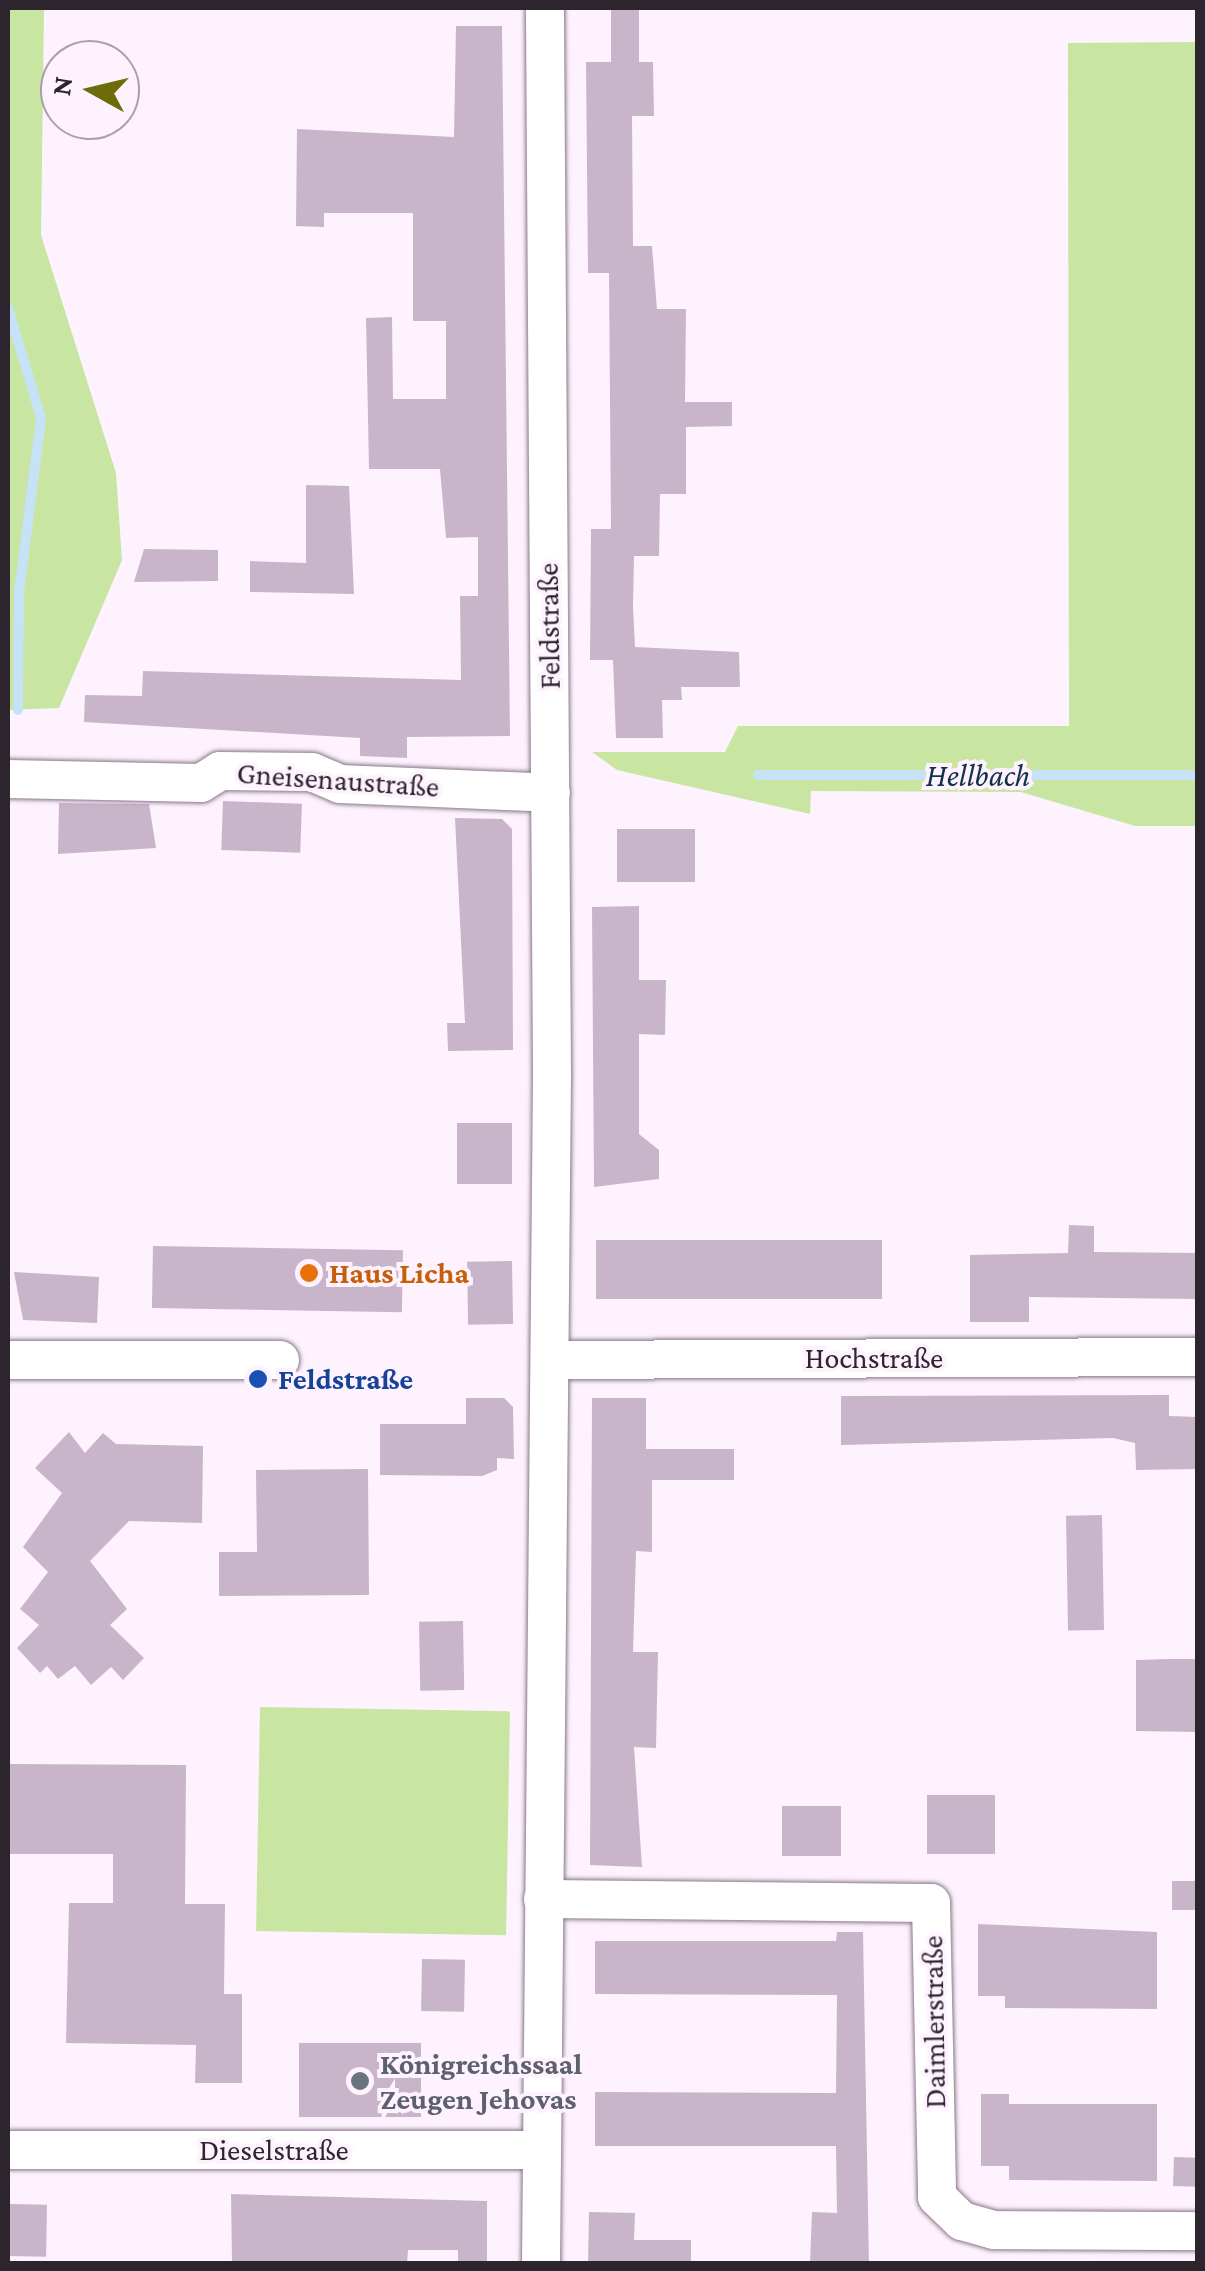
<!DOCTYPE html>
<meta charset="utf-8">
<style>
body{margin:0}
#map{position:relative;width:1205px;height:2271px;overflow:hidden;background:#fef2fe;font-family:"Crimson Pro",serif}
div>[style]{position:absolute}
.green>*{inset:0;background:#c8e5a1;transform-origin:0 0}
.stream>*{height:10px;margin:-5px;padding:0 5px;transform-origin:5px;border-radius:5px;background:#c6e2f7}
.building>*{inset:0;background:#c9b5c9;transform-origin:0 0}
.roads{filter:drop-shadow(0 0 2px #89778a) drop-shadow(0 0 2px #89778a)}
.minor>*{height:38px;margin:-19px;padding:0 19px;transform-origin:19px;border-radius:19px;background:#fff}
.dots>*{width:28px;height:28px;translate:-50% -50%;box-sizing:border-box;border:5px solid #fef2fe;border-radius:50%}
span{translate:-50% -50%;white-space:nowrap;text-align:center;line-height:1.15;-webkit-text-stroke:8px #fef2fe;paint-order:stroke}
.street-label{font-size:30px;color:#2d252d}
.food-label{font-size:30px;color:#c56008;font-weight:700}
.left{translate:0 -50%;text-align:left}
.transit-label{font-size:30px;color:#164399;font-weight:700}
.worship-label{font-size:30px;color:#5b616d;font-weight:700}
.water-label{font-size:32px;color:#123247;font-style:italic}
.frame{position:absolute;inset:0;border:10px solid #2d252d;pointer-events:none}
.north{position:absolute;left:40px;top:40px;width:100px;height:100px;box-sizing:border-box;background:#fef2fe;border:2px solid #aaa0aa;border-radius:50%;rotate:278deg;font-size:28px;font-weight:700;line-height:40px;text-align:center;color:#2d252d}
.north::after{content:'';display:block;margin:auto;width:35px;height:45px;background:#6e6b09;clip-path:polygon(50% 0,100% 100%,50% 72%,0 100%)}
</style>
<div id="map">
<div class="green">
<i style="clip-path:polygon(8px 8px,44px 8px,41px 235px,116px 473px,122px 560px,59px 708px,8px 710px)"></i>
<i style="clip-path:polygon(1197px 42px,1197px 826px,1135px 826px,1021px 792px,811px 791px,810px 814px,617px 770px,592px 752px,725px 752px,738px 726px,1069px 726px,1068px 43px)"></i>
<i style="left:260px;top:1707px;width:250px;height:224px;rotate:1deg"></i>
</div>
<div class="stream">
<i style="left:8px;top:308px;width:115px;rotate:73.3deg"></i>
<i style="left:41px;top:418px;width:176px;rotate:97.2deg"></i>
<i style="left:19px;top:593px;width:117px;rotate:90.5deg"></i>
<i style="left:758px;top:775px;width:440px"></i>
</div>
<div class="building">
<i style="clip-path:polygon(611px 8px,639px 8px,639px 62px,653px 62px,654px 116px,632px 116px,633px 246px,652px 246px,657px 309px,686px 309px,685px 402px,732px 402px,732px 426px,686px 427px,686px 494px,660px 494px,659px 556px,634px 556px,633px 606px,635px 647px,739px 652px,740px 687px,681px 687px,682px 700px,662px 700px,663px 738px,616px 738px,613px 660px,590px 660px,591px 529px,611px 529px,610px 403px,609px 273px,588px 273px,586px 62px,611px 62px)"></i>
<i style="clip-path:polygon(456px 26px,502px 26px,510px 736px,407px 737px,407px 758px,360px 756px,360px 738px,84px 722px,85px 695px,142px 696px,143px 671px,461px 680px,460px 596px,478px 596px,478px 537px,446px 538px,440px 469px,369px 469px,366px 318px,392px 317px,393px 399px,446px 399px,446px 321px,413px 321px,413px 213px,324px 213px,324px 227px,296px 226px,297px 129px,454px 137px)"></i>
<i style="clip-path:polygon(306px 485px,349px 486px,354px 594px,250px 592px,250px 561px,306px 563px)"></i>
<i style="clip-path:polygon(144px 549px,218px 550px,218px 581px,134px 582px)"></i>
<i style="left:223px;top:801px;width:79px;height:49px;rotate:2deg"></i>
<i style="clip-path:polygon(59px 803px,149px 804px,156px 848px,58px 854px)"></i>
<i style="clip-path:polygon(455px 818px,502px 819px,512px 829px,513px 1050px,448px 1051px,447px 1023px,465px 1023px)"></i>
<i style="left:617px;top:829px;width:78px;height:53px"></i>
<i style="clip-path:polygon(639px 906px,639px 980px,666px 980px,665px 1035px,639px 1034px,639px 1134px,659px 1150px,659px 1179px,594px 1187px,592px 907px)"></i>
<i style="left:457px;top:1123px;width:55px;height:61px"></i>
<i style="clip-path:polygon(1069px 1225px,1094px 1226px,1094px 1252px,1198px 1253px,1198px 1299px,1029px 1297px,1029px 1322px,970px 1322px,970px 1255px,1068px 1253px)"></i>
<i style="left:596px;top:1240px;width:286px;height:59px"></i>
<i style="left:153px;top:1246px;width:250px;height:62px;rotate:1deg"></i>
<i style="left:512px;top:1261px;width:63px;height:45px;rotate:89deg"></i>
<i style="clip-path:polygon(14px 1272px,99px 1277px,97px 1323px,23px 1320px)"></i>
<i style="clip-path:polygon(1169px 1395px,1169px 1416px,1198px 1417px,1198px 1469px,1136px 1470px,1135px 1443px,1113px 1438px,841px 1445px,841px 1396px)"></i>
<i style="clip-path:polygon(466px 1398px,504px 1398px,513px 1407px,514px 1459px,497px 1458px,497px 1470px,482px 1476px,380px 1475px,380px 1424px,466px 1424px)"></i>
<i style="clip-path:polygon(592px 1398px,646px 1398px,646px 1449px,734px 1449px,734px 1480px,652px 1480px,652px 1552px,636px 1551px,633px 1652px,658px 1652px,656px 1748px,634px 1747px,642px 1867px,590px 1865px)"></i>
<i style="clip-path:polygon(69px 1432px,85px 1453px,103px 1433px,116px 1444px,203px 1446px,202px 1523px,129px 1521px,90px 1561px,127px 1609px,110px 1625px,144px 1658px,123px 1680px,111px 1667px,91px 1685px,75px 1666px,58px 1679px,47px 1666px,40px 1673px,17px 1648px,39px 1625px,20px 1609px,48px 1572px,23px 1547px,62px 1493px,35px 1468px)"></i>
<i style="clip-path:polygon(368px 1469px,369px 1595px,219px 1596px,219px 1552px,257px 1552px,256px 1470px)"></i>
<i style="left:1102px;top:1515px;width:115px;height:36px;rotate:89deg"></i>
<i style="left:463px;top:1621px;width:69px;height:44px;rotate:89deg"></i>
<i style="clip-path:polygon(1168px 1659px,1198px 1659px,1198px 1732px,1136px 1731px,1136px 1660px)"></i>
<i style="clip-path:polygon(8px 1764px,186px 1765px,185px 1904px,225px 1904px,224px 1994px,242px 1994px,242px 2083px,195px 2083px,196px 2045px,66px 2043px,69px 1903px,113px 1903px,113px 1854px,8px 1854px)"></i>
<i style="left:927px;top:1795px;width:68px;height:59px"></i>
<i style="left:782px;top:1806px;width:59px;height:50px"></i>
<i style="left:1172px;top:1881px;width:26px;height:29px"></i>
<i style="clip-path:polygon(978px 1924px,1157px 1932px,1157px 2009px,1005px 2008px,1005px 1996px,978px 1996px)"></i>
<i style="clip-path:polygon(837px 1932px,863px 1932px,869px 2264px,810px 2264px,812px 2212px,837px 2213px,836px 2146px,595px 2146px,595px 2092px,836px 2093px,837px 1995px,595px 1994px,595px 1941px,836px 1941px)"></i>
<i style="left:422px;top:1959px;width:43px;height:52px;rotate:1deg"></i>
<i style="left:299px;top:2043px;width:122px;height:74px"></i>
<i style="clip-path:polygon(981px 2094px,1009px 2094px,1009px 2104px,1157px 2104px,1157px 2181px,1009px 2180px,1009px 2166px,981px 2166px)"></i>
<i style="left:1174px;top:2157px;width:24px;height:29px;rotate:2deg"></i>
<i style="clip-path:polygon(231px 2194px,487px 2201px,487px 2264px,458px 2264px,458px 2250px,408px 2250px,407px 2264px,232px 2264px)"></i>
<i style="left:8px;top:2204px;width:39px;height:52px;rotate:1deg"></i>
<i style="clip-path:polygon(589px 2212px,635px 2213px,634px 2240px,691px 2240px,691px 2264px,588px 2264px)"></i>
</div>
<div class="roads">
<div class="minor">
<i style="left:8px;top:779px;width:193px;rotate:1.2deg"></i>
<i style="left:201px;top:783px;width:22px;rotate:-32deg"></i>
<i style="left:220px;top:771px;width:92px;rotate:0.6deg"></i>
<i style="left:312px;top:772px;width:30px;rotate:23deg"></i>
<i style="left:340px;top:784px;width:211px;rotate:2.4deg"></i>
<i style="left:8px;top:1360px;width:272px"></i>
<i style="left:550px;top:1360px;width:648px;rotate:-0.27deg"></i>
<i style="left:543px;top:1899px;width:388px;rotate:0.6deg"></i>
<i style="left:931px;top:1903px;width:294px;rotate:88.8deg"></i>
<i style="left:937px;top:2197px;width:35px;rotate:44deg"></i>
<i style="left:962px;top:2221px;width:33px;rotate:16deg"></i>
<i style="left:994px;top:2230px;width:204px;rotate:0.3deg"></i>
<i style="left:8px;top:2150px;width:533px"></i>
<i style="left:541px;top:2264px;width:1190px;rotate:-89.47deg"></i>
<i style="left:552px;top:1074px;width:1066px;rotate:-90.38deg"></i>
</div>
</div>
<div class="dots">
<i style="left:309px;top:1273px;background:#e8710a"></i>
<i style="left:258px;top:1379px;background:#1a4fb4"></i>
<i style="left:360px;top:2081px;background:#6b7280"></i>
</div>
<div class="street-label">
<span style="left:549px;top:626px;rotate:-91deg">Feldstraße</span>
<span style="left:338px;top:780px;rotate:4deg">Gneisenaustraße</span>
<span style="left:874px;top:1358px">Hochstraße</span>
<span style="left:934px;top:2022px;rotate:-91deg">Daimlerstraße</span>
<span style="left:274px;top:2150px">Dieselstraße</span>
</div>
<div class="food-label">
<span class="left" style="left:329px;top:1273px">Haus Licha</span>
</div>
<div class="transit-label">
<span class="left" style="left:278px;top:1379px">Feldstraße</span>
</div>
<div class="worship-label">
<span class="left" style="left:380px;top:2081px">Königreichssaal<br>Zeugen Jehovas</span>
</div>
<div class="water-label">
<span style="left:978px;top:775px">Hellbach</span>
</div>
<div class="frame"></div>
<div class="north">N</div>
</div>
